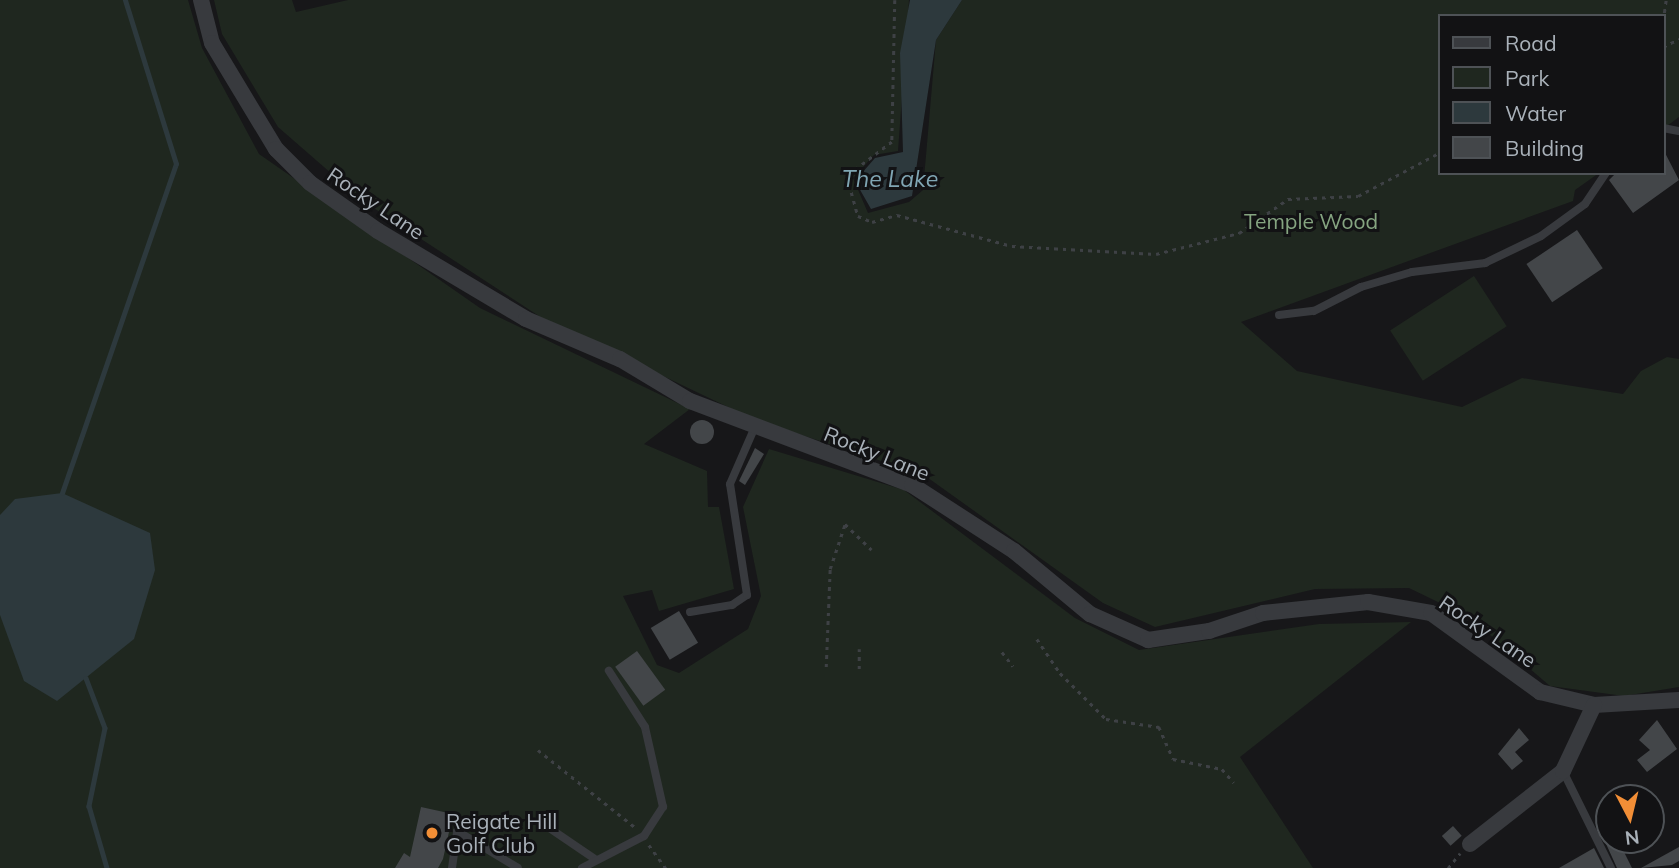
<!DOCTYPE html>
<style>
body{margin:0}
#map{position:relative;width:1679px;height:868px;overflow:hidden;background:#171719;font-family:Mulish,sans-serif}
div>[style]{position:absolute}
.green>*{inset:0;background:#1f271f;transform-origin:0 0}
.water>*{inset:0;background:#2d393d}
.stream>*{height:4.5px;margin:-2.25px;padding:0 2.25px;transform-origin:2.25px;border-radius:2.25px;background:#2d393d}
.building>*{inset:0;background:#434649;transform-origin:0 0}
.round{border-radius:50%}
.path>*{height:2.5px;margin-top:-1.25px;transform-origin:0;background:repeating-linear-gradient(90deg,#3e4145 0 3.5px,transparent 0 8.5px)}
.lane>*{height:8px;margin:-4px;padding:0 4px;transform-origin:4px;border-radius:4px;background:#383a3e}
.street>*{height:16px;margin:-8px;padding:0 8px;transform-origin:8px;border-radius:8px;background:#383a3e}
.dots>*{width:19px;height:19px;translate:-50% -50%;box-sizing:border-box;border:4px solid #121214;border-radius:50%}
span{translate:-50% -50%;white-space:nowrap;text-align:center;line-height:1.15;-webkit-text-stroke:6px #121214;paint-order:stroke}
.street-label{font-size:21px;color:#a9b1b9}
.park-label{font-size:21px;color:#85a480}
.poi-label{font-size:21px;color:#a9b1b9}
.left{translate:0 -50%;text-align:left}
.water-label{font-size:23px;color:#80a6b4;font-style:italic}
.legend{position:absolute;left:1438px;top:14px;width:228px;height:161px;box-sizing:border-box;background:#121214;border:2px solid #4e5256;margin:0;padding:9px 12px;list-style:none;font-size:21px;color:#a9b1b9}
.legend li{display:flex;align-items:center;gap:14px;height:35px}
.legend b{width:35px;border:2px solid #4e5256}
.north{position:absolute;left:1595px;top:784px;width:70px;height:70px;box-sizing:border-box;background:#121214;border:2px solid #4e5256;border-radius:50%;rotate:173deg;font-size:19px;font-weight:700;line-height:28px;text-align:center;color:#a9b1b9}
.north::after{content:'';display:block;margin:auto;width:24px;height:32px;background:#f28e36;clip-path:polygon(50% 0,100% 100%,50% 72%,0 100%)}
</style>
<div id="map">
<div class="green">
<i style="clip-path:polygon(0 0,188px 0,202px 48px,259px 154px,480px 308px,690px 409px,644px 444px,707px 471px,708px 507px,719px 507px,734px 589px,659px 611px,652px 590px,623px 596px,657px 665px,679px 673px,748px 629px,761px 596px,743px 507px,769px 449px,904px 490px,1075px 618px,1139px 650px,1319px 624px,1411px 622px,1240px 757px,1313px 868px,0 868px)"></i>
<i style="clip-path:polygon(214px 0,292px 0,296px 12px,348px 0,909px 0,898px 151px,874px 155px,853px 178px,868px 213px,909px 202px,923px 190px,936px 40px,962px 0,1679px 0,1679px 117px,1663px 129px,1663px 16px,1439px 16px,1439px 173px,1599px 173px,1575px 190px,1573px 201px,1241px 322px,1297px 371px,1462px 407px,1522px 378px,1623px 394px,1641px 371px,1667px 357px,1679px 359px,1679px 687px,1624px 696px,1550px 686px,1469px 617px,1409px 588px,1315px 589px,1155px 627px,1103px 603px,924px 475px,753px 419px,542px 318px,363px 201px,278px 127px,222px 34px)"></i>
<i style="left:1474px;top:276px;width:60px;height:100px;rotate:57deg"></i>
</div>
<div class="water">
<i style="clip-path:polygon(910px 0,962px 0,936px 40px,912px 196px,871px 209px,855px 181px,875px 158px,903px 152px,900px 53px)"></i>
<i style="clip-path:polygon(62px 493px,150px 533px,155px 570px,134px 639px,57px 701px,24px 681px,0 615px,0 515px,15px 499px)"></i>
</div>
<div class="stream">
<i style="left:62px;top:493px;width:348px;rotate:-70.9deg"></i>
<i style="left:176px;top:164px;width:172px;rotate:-107.3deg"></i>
<i style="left:86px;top:678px;width:53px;rotate:69.2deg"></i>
<i style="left:105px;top:728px;width:80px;rotate:101.6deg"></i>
<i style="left:89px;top:806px;width:65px;rotate:73.8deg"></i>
</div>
<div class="building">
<i style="clip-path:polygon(1663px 149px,1679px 180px,1633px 213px,1609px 180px,1616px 173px,1663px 173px)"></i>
<i style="left:1577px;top:230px;width:46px;height:61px;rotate:56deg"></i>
<i class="round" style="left:690px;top:420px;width:24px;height:24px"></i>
<i style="clip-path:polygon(755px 448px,764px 454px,745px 485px,739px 481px)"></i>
<i style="left:679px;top:611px;width:37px;height:33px;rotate:59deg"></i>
<i style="left:637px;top:651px;width:48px;height:27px;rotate:54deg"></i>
<i style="clip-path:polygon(1657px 720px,1677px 749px,1647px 772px,1637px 760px,1650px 750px,1639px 740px)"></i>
<i style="clip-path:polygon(1519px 728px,1529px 740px,1515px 752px,1523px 761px,1512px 770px,1498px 754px)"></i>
<i style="clip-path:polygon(421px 807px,453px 814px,443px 859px,438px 868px,395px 868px,404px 853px,410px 857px)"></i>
<i style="clip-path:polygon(1606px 819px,1609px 840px,1618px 840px,1632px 868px,1617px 868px,1597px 824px)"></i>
<i style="left:1453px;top:826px;width:13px;height:15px;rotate:48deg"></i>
<i style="clip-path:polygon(1679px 847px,1679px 861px,1672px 865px,1641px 868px)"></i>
<i style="clip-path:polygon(1594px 848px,1604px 868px,1559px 868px)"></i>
</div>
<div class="path">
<i style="left:895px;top:0;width:142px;rotate:91.2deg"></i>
<i style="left:892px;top:142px;width:56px;rotate:142.9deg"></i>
<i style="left:847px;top:176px;width:41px;rotate:74.6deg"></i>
<i style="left:858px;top:216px;width:15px;rotate:23deg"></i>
<i style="left:872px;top:222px;width:26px;rotate:-16deg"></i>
<i style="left:897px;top:215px;width:119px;rotate:15.1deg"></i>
<i style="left:1012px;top:246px;width:144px;rotate:3.2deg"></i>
<i style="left:1156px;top:254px;width:86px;rotate:-14.2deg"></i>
<i style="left:1239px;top:233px;width:60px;rotate:-34.8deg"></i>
<i style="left:1288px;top:199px;width:70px;rotate:-2.5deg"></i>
<i style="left:1358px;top:196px;width:92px;rotate:-28deg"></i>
<i style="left:1663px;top:21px;width:21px;rotate:-82deg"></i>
<i style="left:1663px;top:47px;width:18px;rotate:-27deg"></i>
<i style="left:1037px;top:639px;width:41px;rotate:55.9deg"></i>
<i style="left:1060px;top:673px;width:65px;rotate:45deg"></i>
<i style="left:1106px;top:719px;width:54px;rotate:8.6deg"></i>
<i style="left:1159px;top:727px;width:35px;rotate:66deg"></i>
<i style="left:1173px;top:759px;width:50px;rotate:11.5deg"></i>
<i style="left:1222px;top:769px;width:18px;rotate:49deg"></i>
<i style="left:1002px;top:652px;width:18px;rotate:52deg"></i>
<i style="left:826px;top:667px;width:98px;rotate:-87.7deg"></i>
<i style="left:830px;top:569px;width:47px;rotate:-71.6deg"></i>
<i style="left:845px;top:524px;width:37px;rotate:44deg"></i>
<i style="left:859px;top:669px;width:20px;rotate:-90deg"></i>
<i style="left:538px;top:750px;width:125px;rotate:38.5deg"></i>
<i style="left:649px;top:845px;width:29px;rotate:54deg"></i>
<i style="left:1448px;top:868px;width:19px;rotate:-51deg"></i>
</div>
<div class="lane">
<i style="left:1663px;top:128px;width:16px;rotate:11deg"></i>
<i style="left:1279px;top:315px;width:35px;rotate:-7deg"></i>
<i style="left:1314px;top:311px;width:53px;rotate:-27.1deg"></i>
<i style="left:1361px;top:287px;width:53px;rotate:-16.4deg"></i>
<i style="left:1412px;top:272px;width:74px;rotate:-7deg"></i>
<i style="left:1485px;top:263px;width:62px;rotate:-25.7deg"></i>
<i style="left:1541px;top:236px;width:54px;rotate:-36deg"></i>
<i style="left:1585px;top:204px;width:37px;rotate:-56deg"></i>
<i style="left:690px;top:612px;width:43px;rotate:-9.5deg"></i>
<i style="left:732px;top:605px;width:18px;rotate:-34deg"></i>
<i style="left:747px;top:595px;width:112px;rotate:-98.7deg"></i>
<i style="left:730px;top:484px;width:60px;rotate:-66.4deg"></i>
<i style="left:1563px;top:771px;width:108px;rotate:63.7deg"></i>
<i style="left:539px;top:821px;width:68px;rotate:34.2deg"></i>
<i style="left:452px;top:868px;width:37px;rotate:-82deg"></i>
<i style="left:457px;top:831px;width:71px;rotate:31.2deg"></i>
<i style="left:582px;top:868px;width:70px;rotate:-27.3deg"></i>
<i style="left:644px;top:836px;width:35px;rotate:-57deg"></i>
<i style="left:663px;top:807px;width:82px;rotate:-102.7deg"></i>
<i style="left:645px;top:727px;width:67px;rotate:-122.7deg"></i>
</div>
<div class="street">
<i style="left:201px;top:0;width:44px;rotate:75.7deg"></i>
<i style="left:212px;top:43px;width:124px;rotate:58.9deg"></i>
<i style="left:276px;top:149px;width:48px;rotate:45deg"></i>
<i style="left:310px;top:183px;width:83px;rotate:35.2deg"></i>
<i style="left:378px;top:231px;width:172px;rotate:30.7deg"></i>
<i style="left:526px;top:319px;width:102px;rotate:23.1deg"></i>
<i style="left:620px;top:359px;width:82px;rotate:31deg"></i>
<i style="left:690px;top:401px;width:237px;rotate:20.7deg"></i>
<i style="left:912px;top:485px;width:121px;rotate:32.9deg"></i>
<i style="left:1014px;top:551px;width:99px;rotate:39.7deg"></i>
<i style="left:1090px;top:614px;width:64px;rotate:24.1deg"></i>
<i style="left:1148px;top:640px;width:62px;rotate:-8.4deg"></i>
<i style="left:1209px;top:631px;width:57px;rotate:-18.4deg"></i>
<i style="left:1263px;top:613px;width:106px;rotate:-6deg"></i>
<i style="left:1368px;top:602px;width:64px;rotate:9.9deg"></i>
<i style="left:1431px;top:613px;width:135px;rotate:35.9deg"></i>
<i style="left:1540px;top:692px;width:56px;rotate:13.5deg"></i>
<i style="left:1594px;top:705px;width:85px;rotate:-3.4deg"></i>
<i style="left:1470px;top:844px;width:118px;rotate:-38.1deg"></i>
<i style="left:1563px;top:771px;width:73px;rotate:-64.8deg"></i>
</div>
<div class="dots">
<i style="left:432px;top:833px;background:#f28e36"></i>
</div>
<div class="street-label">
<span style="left:376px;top:203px;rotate:34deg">Rocky Lane</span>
<span style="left:877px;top:453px;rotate:22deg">Rocky Lane</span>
<span style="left:1488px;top:631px;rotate:34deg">Rocky Lane</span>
</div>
<div class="park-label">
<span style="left:1311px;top:221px">Temple Wood</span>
</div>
<div class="poi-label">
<span class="left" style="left:446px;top:833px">Reigate Hill<br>Golf Club</span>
</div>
<div class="water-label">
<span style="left:890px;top:179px">The Lake</span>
</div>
<ul class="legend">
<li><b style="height:9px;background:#383a3e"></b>Road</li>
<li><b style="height:19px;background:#1f271f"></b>Park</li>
<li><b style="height:19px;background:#2d393d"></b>Water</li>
<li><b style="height:19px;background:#434649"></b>Building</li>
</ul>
<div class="north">N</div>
</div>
